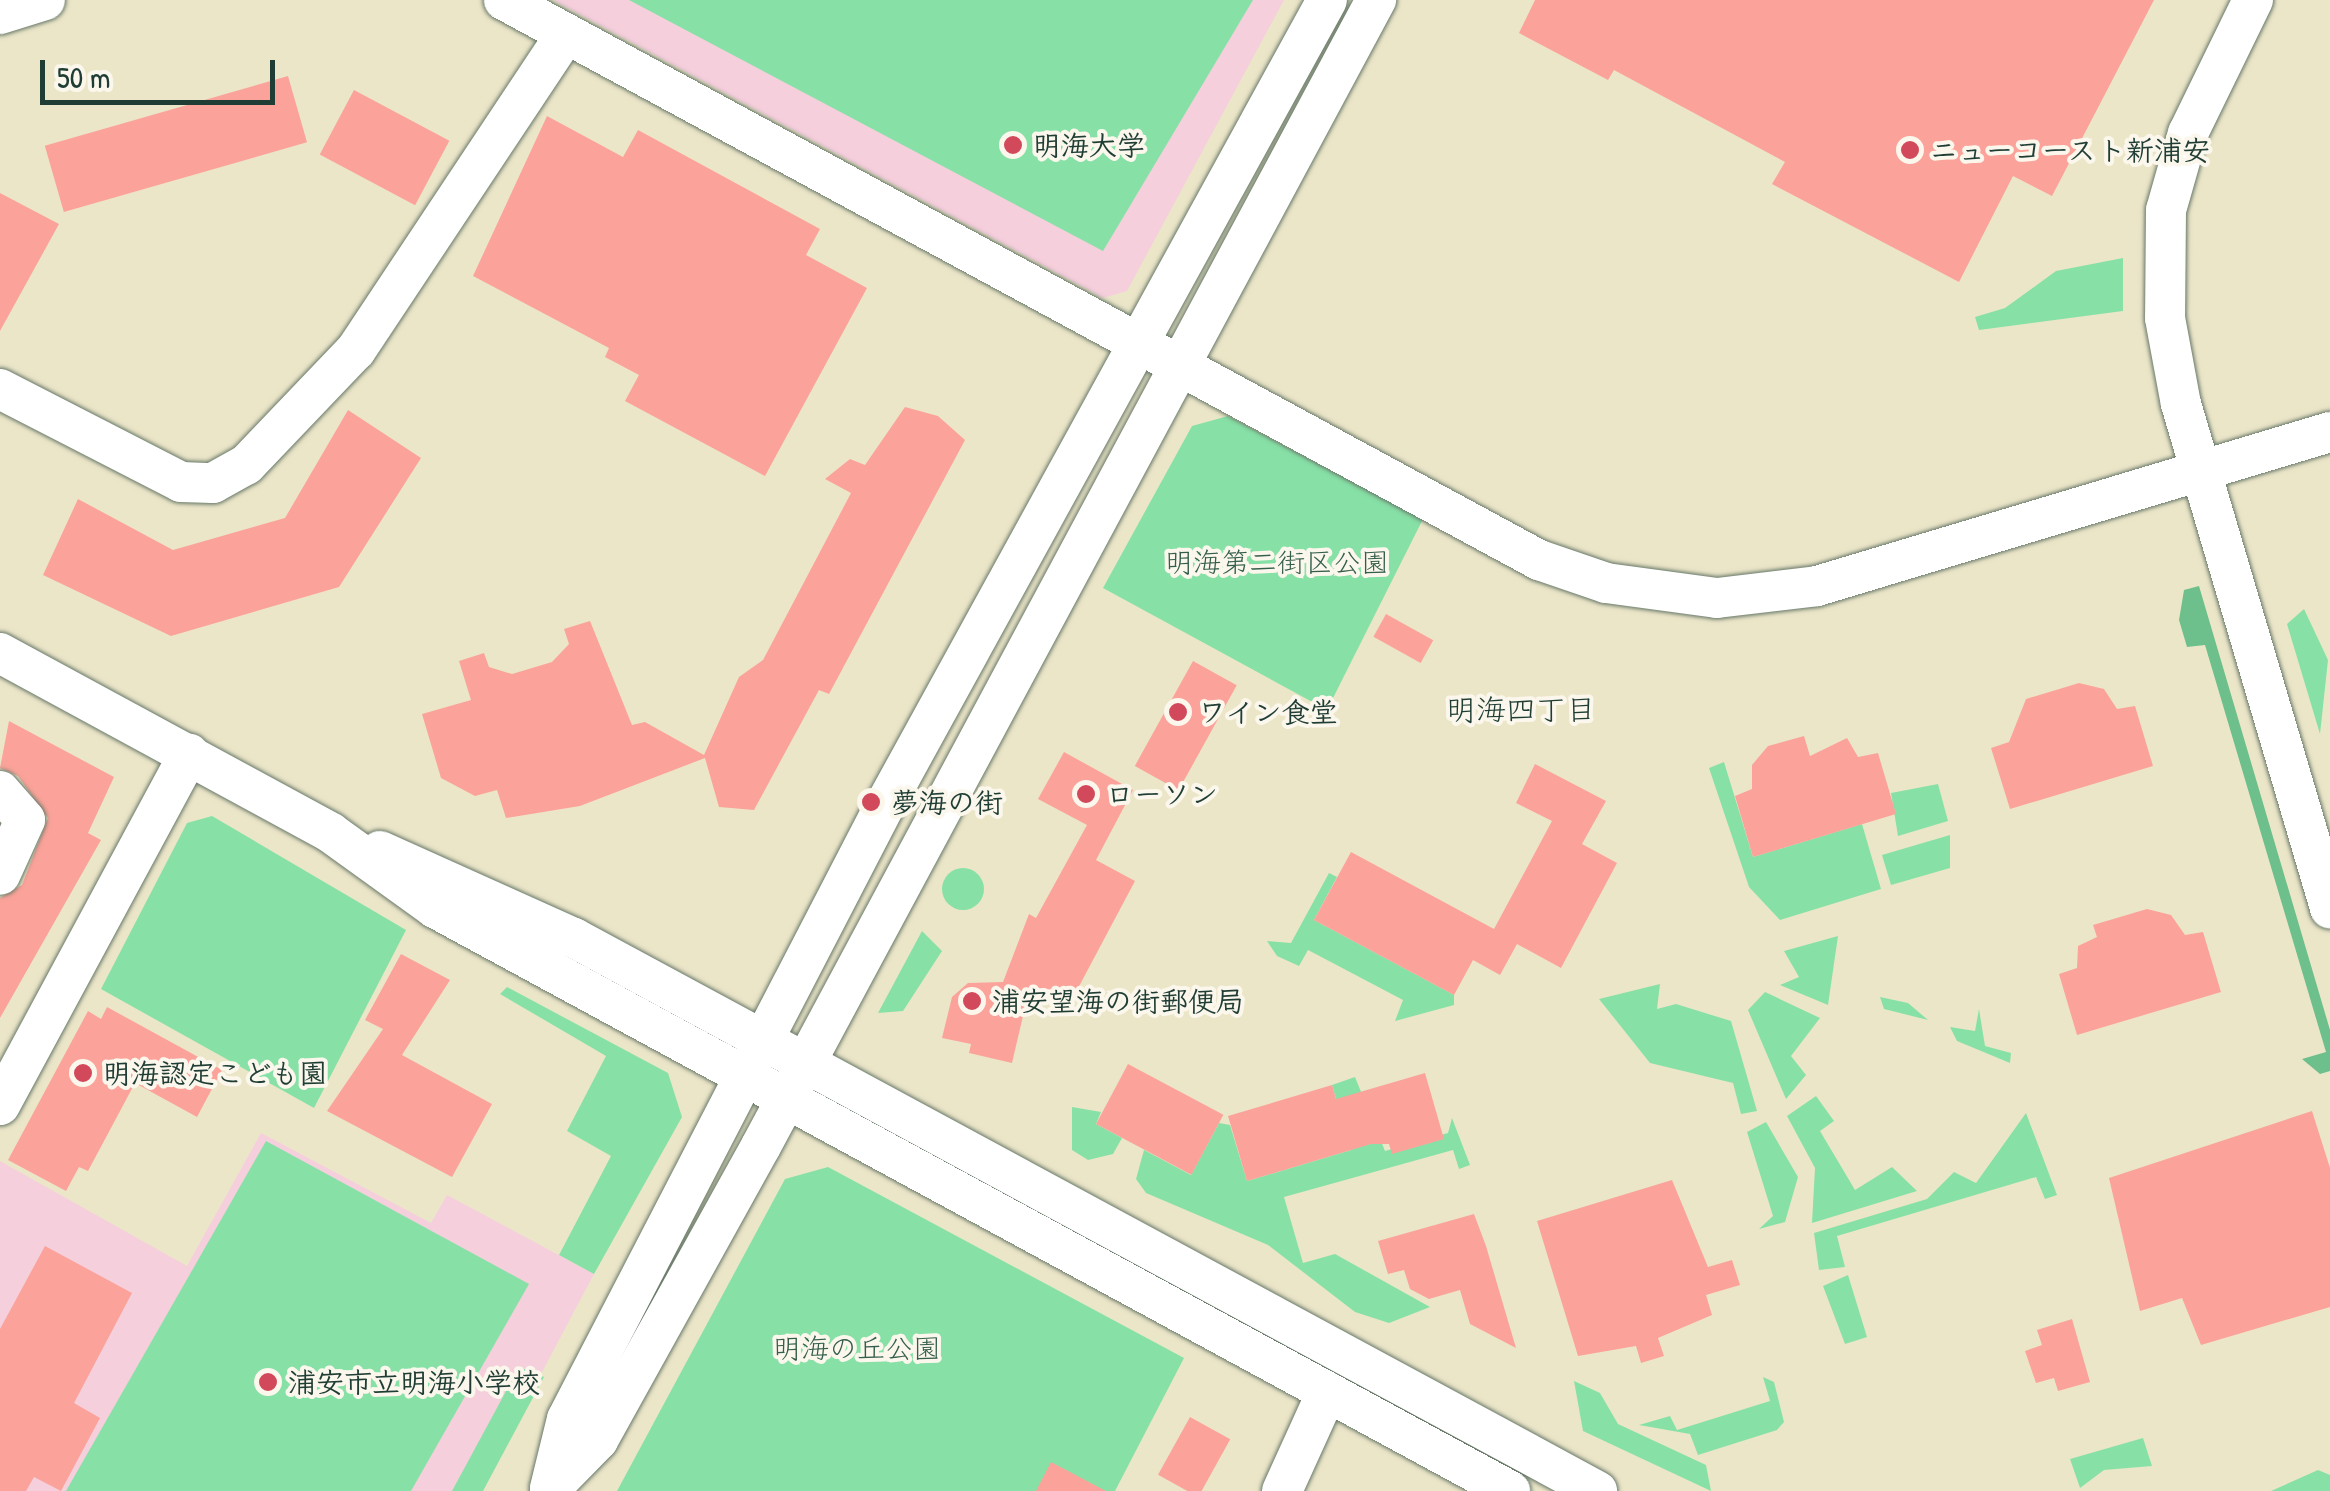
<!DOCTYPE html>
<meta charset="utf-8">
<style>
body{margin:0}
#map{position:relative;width:2330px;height:1491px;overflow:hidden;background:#ece6c9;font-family:"Patrick Hand","Klee One",sans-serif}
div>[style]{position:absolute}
.built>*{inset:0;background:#f5cfdc}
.green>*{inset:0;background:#87e1a7}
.round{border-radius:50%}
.forest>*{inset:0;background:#6dbf8c}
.building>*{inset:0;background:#fba39a;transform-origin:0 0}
.roads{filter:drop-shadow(0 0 2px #677868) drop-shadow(0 0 2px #677868)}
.minor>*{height:40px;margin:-20px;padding:0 20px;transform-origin:20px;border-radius:20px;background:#fff}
.dots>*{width:28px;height:28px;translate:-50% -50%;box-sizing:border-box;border:5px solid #fbf7ec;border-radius:50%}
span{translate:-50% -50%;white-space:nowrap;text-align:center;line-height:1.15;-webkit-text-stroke:8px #fbf7ec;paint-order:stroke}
.poi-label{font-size:28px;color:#1f3d34;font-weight:700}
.left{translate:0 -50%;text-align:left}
.park-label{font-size:28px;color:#345e4b}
.neighbourhood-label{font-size:30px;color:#1f3d34}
.scale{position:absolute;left:40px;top:60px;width:235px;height:45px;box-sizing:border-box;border:5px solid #1f3d34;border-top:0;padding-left:12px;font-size:30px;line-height:35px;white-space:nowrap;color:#1f3d34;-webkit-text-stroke:8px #fbf7ec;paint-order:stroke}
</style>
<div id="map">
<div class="built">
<i style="clip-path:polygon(553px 0,1284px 0,1127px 291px,1103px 298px)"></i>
<i style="clip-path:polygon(261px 1133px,431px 1223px,447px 1195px,594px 1274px,479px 1491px,0 1491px,0 1161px,187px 1266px)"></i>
</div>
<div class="green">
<i style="clip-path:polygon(629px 0,1253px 0,1103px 251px)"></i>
<i style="clip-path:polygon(2123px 258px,2123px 311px,1979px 330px,1975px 317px,2005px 308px,2056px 271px)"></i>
<i style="clip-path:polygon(1228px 416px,1423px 519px,1327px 710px,1103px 588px,1192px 426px)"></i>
<i style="clip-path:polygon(2304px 609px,2328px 660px,2320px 734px,2287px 624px)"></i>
<i style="clip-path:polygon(1724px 762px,1753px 857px,1862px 824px,1881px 889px,1780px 920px,1749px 887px,1709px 768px)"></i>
<i style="clip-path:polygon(1938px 784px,1948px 821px,1898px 836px,1891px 793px)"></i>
<i style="clip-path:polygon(212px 816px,406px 930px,314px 1108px,101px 989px,187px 823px)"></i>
<i style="clip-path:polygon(1950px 835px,1950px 868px,1891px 885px,1882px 855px)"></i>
<i class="round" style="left:942px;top:868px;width:42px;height:42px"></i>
<i style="clip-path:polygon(1329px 873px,1337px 877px,1314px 920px,1454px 995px,1454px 1005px,1395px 1021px,1403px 1000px,1308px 950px,1299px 966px,1277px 956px,1267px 941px,1291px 943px)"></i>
<i style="clip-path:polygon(922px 931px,942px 951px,903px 1011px,878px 1013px)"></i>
<i style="clip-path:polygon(1838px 936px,1828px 1005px,1780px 985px,1799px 977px,1784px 951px)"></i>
<i style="clip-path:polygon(1660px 984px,1657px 1009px,1676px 1004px,1731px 1021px,1757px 1111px,1741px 1114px,1733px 1083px,1650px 1063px,1599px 999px)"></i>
<i style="clip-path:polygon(507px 987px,668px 1073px,682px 1117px,594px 1274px,559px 1255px,611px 1156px,567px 1131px,606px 1056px,500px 994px)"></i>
<i style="clip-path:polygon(1765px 992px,1820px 1018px,1791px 1056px,1806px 1075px,1786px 1099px,1748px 1010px)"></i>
<i style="clip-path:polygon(1880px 997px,1908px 1003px,1928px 1020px,1884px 1009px)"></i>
<i style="clip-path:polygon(1979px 1009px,1985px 1046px,2011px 1053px,2010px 1063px,1957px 1041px,1950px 1027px,1975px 1031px)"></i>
<i style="clip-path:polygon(1355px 1077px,1385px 1151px,1448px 1133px,1452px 1118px,1470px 1165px,1459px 1169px,1453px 1150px,1284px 1197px,1303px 1263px,1335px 1254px,1430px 1307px,1389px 1323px,1355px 1312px,1268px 1245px,1146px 1193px,1136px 1179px,1144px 1150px,1191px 1175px,1219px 1123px,1230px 1125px,1247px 1181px,1351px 1150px,1332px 1085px)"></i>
<i style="clip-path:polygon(1816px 1096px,1834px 1121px,1820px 1131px,1855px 1190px,1892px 1167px,1917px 1191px,1812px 1223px,1815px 1168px,1787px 1116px)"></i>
<i style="clip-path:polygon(1072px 1107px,1101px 1112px,1096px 1124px,1122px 1138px,1113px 1154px,1088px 1160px,1072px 1150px)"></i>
<i style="clip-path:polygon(2026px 1113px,2057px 1195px,2045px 1199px,2036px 1177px,1837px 1236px,1845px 1267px,1819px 1270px,1814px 1233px,1927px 1199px,1954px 1172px,1976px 1183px)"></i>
<i style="clip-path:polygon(1766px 1122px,1798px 1177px,1785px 1222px,1759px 1229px,1773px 1216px,1747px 1132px)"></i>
<i style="clip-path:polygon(266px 1141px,529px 1284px,411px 1491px,66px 1491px)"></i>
<i style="clip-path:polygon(828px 1167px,1184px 1358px,1115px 1491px,617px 1491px,785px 1179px)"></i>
<i style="clip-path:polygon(1848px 1275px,1867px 1337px,1845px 1344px,1823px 1286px)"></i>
<i style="clip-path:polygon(519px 1367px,544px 1377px,483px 1491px,452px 1491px)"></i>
<i style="clip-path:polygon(1763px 1377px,1774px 1382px,1784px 1422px,1777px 1430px,1698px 1455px,1690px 1434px,1639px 1425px,1670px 1416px,1677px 1430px,1770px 1401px)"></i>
<i style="clip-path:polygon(1574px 1381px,1600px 1393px,1618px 1424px,1706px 1465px,1711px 1491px,1583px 1431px)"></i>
<i style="clip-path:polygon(2143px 1438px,2152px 1466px,2104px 1470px,2080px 1488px,2070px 1459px)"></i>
<i style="clip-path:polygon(2318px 1470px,2330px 1475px,2330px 1491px,2271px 1491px)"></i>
</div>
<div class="forest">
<i style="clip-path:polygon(2199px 586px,2330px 1030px,2330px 1071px,2320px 1074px,2302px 1059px,2326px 1052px,2205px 645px,2187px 647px,2179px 620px,2184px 590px)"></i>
</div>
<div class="building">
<i style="clip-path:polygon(1535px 0,2154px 0,2052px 196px,2013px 176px,1959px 282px,1772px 184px,1785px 162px,1614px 70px,1608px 80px,1519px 33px)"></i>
<i style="left:288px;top:76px;width:69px;height:253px;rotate:74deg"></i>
<i style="left:354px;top:90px;width:108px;height:73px;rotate:28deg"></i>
<i style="clip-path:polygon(547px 116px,623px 157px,638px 130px,820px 229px,806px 255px,867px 288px,765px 476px,625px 401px,639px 375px,605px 357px,609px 348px,473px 276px)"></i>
<i style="clip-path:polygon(0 193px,59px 224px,0 331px)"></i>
<i style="clip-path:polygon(905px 407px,938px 416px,965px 440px,829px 694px,819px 690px,754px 810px,719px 807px,705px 758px,580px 806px,506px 818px,497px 790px,475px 796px,441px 778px,422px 714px,471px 700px,459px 661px,484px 653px,489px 667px,512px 674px,552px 662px,569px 644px,564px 629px,590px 621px,632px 725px,645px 722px,704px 755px,739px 677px,763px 660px,851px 493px,825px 479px,850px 459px,865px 465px)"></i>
<i style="clip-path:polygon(348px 410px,421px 458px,339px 587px,171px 636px,43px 575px,78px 499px,173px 550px,285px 518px)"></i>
<i style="left:1386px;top:614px;width:54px;height:26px;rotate:29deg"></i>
<i style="left:1193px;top:661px;width:50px;height:120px;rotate:29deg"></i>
<i style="clip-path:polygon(2079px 683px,2104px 689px,2117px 709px,2135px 706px,2153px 766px,2010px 809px,1991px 748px,2009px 742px,2026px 699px)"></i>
<i style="clip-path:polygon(9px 721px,114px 777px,88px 833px,101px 840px,0 1018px,0 898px,22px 885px,48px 818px,18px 776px,0 768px)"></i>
<i style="clip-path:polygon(1804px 736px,1810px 756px,1847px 738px,1858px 757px,1878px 753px,1896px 814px,1753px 857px,1735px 796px,1752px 789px,1752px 765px,1768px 746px)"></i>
<i style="clip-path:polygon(1064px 752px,1133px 790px,1096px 860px,1135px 881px,1068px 1007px,1030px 986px,1012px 1063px,969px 1053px,971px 1044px,942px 1038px,952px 997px,968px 983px,1003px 982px,1029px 914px,1036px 918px,1087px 825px,1038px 799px)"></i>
<i style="clip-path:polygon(1535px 764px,1606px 801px,1582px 844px,1617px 863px,1561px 968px,1517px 944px,1500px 975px,1473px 960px,1454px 995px,1314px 920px,1351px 852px,1494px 929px,1552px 821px,1516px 803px)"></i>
<i style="clip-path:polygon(2147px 909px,2171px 915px,2185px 935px,2203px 932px,2221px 992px,2077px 1035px,2059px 974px,2077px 968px,2078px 946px,2097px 937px,2093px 925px)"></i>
<i style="clip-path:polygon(401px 954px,450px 980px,402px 1055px,492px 1104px,452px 1177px,327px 1111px,383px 1029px,365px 1020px)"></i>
<i style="clip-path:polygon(107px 1007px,222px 1070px,197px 1117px,135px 1083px,88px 1171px,79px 1167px,66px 1191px,8px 1160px,88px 1011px,101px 1019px)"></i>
<i style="left:1128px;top:1064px;width:108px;height:68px;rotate:28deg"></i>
<i style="clip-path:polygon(1425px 1073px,1444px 1139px,1392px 1154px,1389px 1144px,1371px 1144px,1247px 1181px,1228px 1116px,1332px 1085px,1336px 1099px)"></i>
<i style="clip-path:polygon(2312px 1111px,2330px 1168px,2330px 1307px,2201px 1345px,2182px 1298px,2140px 1311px,2109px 1178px)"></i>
<i style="clip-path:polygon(1672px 1180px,1708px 1267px,1732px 1260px,1740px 1285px,1706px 1295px,1712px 1315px,1658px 1338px,1664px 1356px,1641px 1363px,1636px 1346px,1578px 1356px,1537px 1221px)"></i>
<i style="clip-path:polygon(1474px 1214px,1486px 1246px,1516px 1348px,1470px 1324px,1460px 1290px,1429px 1299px,1410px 1289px,1404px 1270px,1388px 1274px,1378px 1241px)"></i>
<i style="clip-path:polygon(45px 1246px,132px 1293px,74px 1403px,100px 1418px,61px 1491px,34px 1477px,26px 1491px,0 1491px,0 1329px)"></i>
<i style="clip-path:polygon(2072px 1319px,2090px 1382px,2058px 1391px,2054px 1378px,2036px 1383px,2025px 1351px,2042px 1345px,2037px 1330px)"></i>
<i style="left:1190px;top:1417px;width:46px;height:66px;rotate:29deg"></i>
<i style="clip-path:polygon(1051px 1462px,1106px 1491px,1036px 1491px)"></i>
</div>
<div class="roads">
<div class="minor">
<i style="left:504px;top:0;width:1177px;rotate:28.42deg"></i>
<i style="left:1539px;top:560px;width:71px;rotate:18.9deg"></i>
<i style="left:1606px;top:583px;width:112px;rotate:7.7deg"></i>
<i style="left:1717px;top:598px;width:101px;rotate:-6.8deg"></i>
<i style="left:1817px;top:586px;width:536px;rotate:-16.71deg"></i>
<i style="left:2253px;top:0;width:148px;rotate:116deg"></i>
<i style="left:2188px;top:133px;width:80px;rotate:105.9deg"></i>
<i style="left:2166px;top:210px;width:108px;rotate:90.5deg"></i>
<i style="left:2165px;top:318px;width:87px;rotate:79.5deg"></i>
<i style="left:2181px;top:404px;width:526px;rotate:73.53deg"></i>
<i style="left:0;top:14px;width:47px;rotate:-17.3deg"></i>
<i style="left:0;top:389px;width:203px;rotate:27.2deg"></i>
<i style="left:181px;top:482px;width:32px;rotate:2deg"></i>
<i style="left:213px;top:483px;width:38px;rotate:-29deg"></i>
<i style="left:246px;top:465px;width:159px;rotate:-46.3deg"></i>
<i style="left:356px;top:350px;width:379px;rotate:-56.4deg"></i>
<i style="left:0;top:653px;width:377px;rotate:28.5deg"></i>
<i style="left:331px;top:833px;width:128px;rotate:35.8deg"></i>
<i style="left:435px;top:908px;width:1223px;rotate:28.47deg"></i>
<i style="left:0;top:791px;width:38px;rotate:49deg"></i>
<i style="left:25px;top:820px;width:60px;rotate:114.4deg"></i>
<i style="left:380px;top:851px;width:213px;rotate:24.2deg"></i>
<i style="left:574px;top:938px;width:1163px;rotate:28.39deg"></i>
<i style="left:0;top:1105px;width:399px;rotate:-61.7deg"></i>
<i style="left:550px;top:1488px;width:71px;rotate:-76.2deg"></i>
<i style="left:567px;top:1419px;width:691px;rotate:-62.62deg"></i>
<i style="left:885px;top:805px;width:918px;rotate:-61.23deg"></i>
<i style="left:550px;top:1489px;width:69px;rotate:-45.6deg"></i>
<i style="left:598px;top:1440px;width:336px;rotate:-61deg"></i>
<i style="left:761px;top:1146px;width:1301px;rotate:-61.78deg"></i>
<i style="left:1282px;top:1491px;width:109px;rotate:-65.6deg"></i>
</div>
</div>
<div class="dots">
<i style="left:1013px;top:145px;background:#d1495b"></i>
<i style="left:1910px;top:150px;background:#d1495b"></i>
<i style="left:1178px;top:712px;background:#d1495b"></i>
<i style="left:1086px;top:794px;background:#d1495b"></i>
<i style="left:871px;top:802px;background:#d1495b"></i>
<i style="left:972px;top:1001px;background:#d1495b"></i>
<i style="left:83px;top:1073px;background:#d1495b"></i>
<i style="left:268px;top:1382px;background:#d1495b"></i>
</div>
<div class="poi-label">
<span class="left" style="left:1033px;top:145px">明海大学</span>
<span class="left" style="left:1930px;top:150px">ニューコースト新浦安</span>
<span class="left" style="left:1198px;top:712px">ワイン食堂</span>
<span class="left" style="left:1106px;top:794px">ローソン</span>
<span class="left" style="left:891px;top:802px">夢海の街</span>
<span class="left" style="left:992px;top:1001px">浦安望海の街郵便局</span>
<span class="left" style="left:103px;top:1073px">明海認定こども園</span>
<span class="left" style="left:288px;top:1382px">浦安市立明海小学校</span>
</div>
<div class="park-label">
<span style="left:1277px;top:562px">明海第二街区公園</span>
<span style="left:857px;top:1348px">明海の丘公園</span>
</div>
<div class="neighbourhood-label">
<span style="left:1521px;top:709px">明海四丁目</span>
</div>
<div class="scale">50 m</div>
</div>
